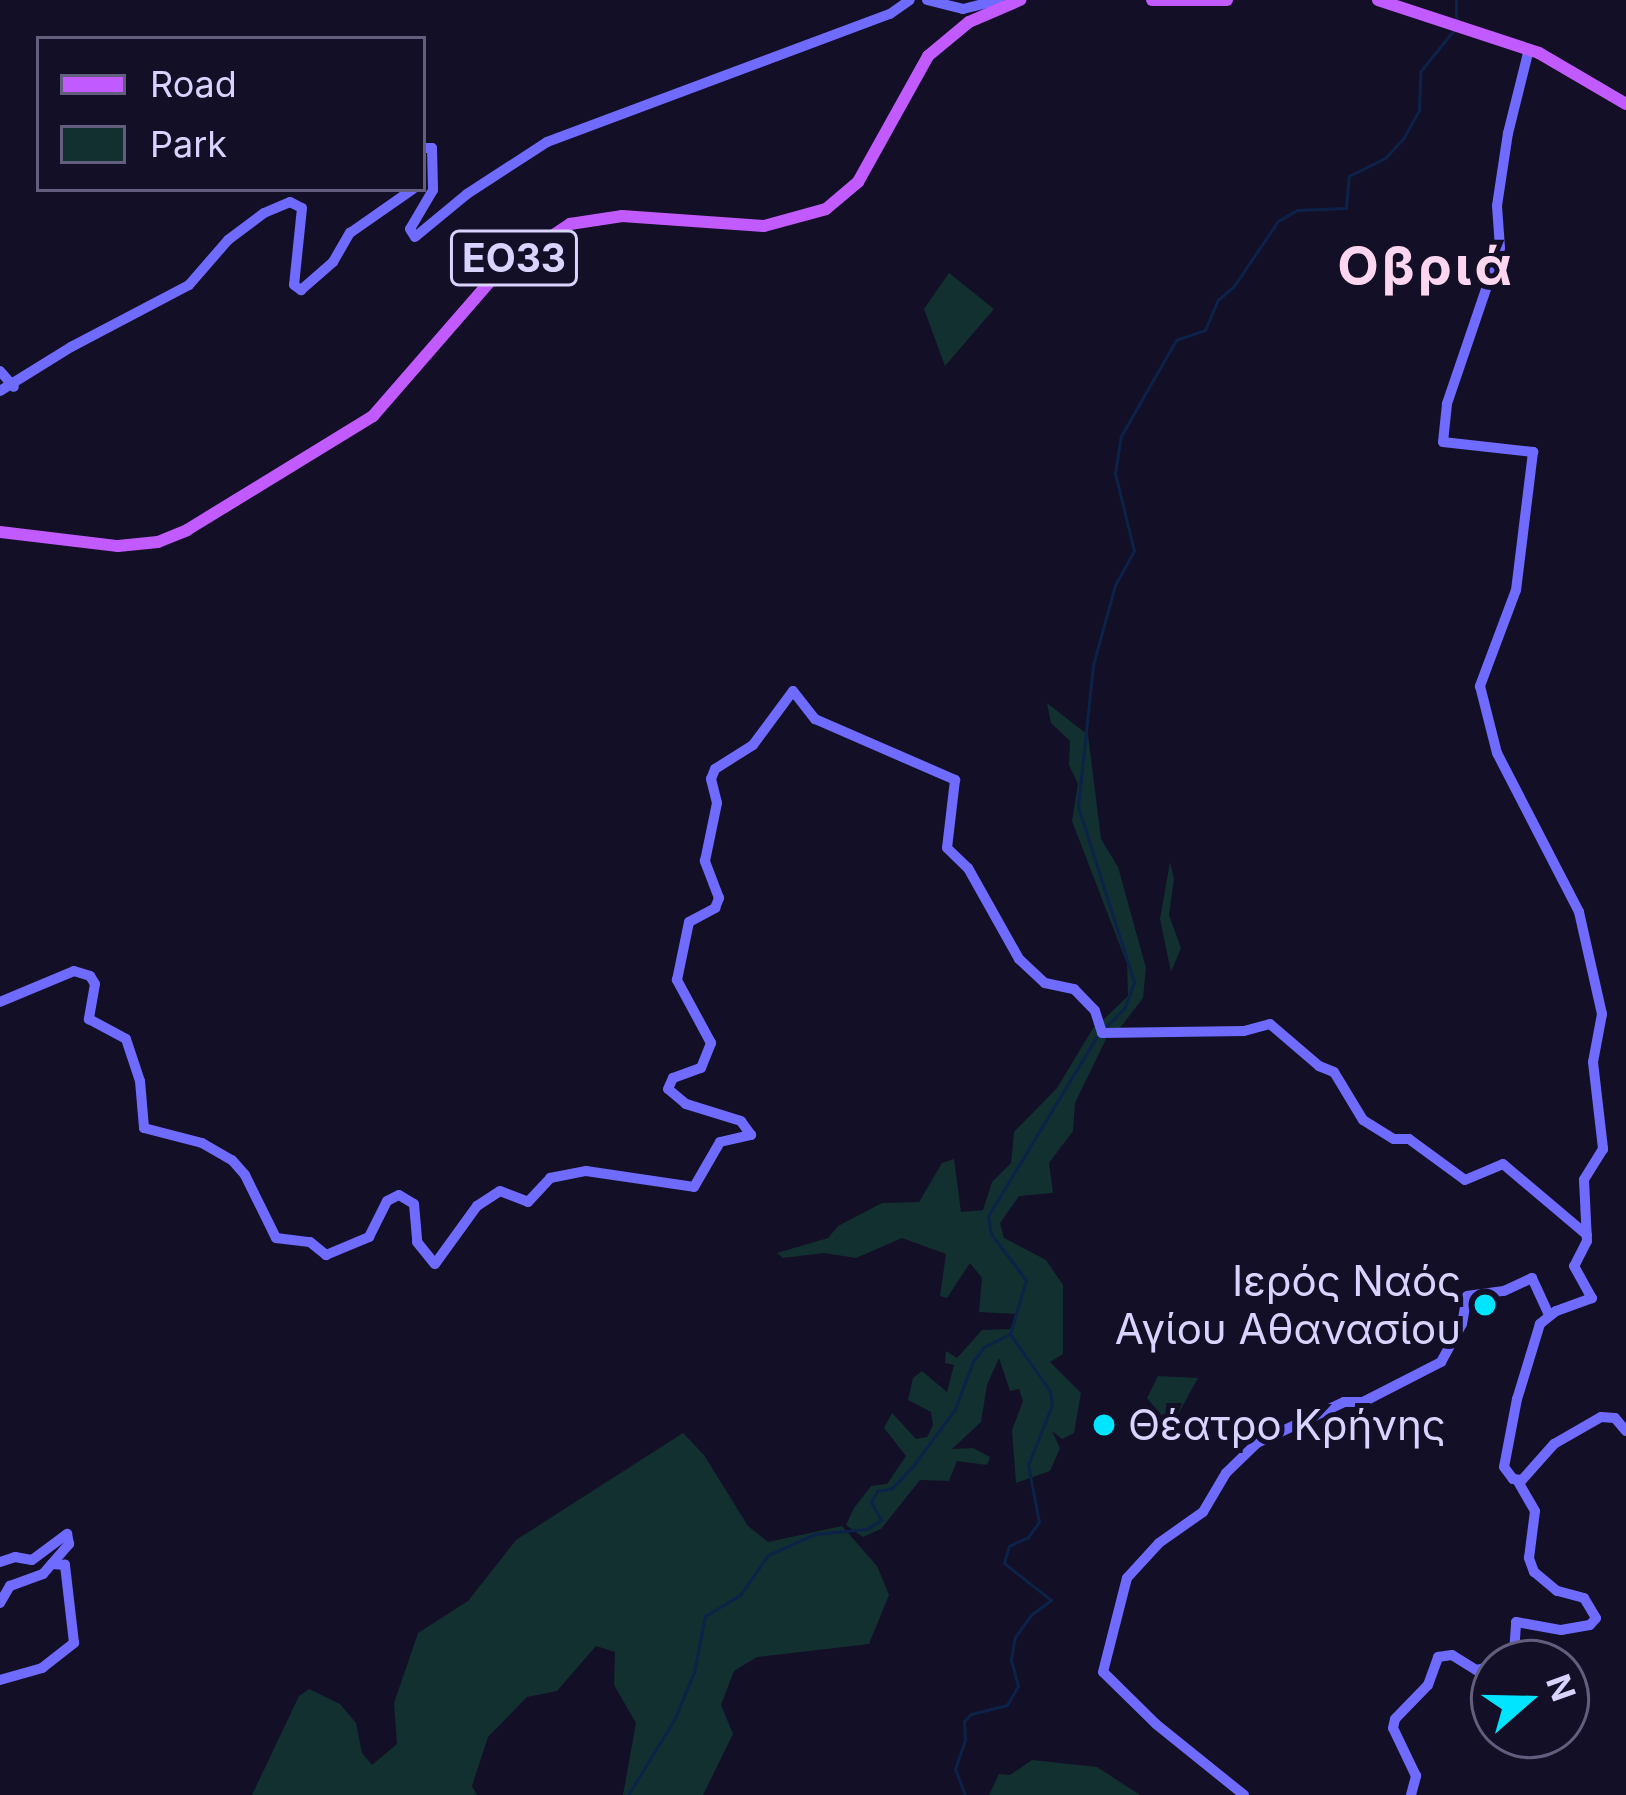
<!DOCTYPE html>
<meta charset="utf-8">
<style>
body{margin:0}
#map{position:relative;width:1626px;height:1795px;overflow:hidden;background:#130f26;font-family:Inter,sans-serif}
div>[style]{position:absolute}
.green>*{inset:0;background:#12302f}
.stream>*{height:3px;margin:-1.5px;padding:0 1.5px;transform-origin:1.5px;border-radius:1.5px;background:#0c2248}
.secondary>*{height:10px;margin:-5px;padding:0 5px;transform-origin:5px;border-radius:5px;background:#6f6bff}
.primary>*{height:12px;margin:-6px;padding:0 6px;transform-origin:6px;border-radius:6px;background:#c25bff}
.dots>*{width:33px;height:33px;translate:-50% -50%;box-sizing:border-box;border:6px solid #130f26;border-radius:50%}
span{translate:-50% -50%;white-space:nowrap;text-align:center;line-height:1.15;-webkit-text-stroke:10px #130f26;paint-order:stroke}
.shield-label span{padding:3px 9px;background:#130f26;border:3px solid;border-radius:9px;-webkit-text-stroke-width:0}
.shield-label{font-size:39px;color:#d9d4ff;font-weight:700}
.poi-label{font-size:42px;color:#d9d4ff}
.right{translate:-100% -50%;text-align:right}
.left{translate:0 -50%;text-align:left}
.district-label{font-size:54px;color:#ffd6f0;font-weight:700;letter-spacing:3px}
.legend{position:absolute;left:36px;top:36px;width:390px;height:156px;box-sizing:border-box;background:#130f26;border:3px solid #625e7d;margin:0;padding:15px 21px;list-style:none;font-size:36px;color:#d9d4ff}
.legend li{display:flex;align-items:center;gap:24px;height:60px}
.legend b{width:60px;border:3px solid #625e7d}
.north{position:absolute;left:1470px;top:1639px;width:120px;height:120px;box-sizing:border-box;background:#130f26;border:3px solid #625e7d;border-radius:50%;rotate:70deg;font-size:33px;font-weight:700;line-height:48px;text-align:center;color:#d9d4ff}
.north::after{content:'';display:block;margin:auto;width:42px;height:54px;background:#00e5ff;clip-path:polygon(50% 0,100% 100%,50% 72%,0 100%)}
</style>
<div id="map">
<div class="green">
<i style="clip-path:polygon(949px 273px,994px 309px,945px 366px,924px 309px)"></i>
<i style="clip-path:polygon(1047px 703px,1088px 735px,1101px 839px,1118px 867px,1146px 968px,1143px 998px,1120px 1028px,1108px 1031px,1102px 1021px,1128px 996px,1127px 964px,1072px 821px,1078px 784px,1069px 765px,1070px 741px,1051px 723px)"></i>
<i style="clip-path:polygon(1170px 862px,1174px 879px,1169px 915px,1181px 948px,1171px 972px,1160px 919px)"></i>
<i style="clip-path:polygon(1095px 1025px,1106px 1039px,1075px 1103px,1073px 1131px,1049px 1163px,1053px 1193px,1019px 1196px,1000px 1223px,1004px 1238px,1046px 1260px,1063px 1285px,1063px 1354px,1050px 1362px,1081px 1393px,1074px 1433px,1062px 1439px,1052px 1431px,1060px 1448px,1050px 1471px,1016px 1483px,1012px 1430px,1023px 1401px,1019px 1389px,1010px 1391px,999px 1358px,987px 1385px,981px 1422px,952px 1449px,973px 1448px,990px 1457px,987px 1465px,957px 1461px,949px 1481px,920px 1480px,881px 1529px,863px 1537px,846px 1525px,854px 1508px,871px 1486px,887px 1484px,906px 1456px,884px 1428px,892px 1413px,916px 1439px,927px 1437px,933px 1425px,931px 1412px,908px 1400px,913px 1378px,922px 1371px,947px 1392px,954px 1365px,945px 1363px,946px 1351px,957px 1358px,982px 1330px,1010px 1329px,1016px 1314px,979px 1312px,982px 1278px,970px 1263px,947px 1298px,940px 1296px,946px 1254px,902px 1238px,856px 1258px,824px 1253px,783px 1258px,777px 1253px,828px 1238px,838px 1226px,882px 1203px,919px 1202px,942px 1163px,954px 1159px,961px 1212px,983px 1210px,992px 1182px,1011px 1163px,1014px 1132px,1057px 1088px)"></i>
<i style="clip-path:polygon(1158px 1376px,1198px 1378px,1171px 1427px,1147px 1398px)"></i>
<i style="clip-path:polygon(683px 1433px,704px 1455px,748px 1526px,768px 1542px,842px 1526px,877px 1566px,889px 1595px,869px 1644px,757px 1657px,734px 1671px,721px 1705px,733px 1734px,703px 1795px,623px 1795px,636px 1723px,614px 1685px,615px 1652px,596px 1646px,557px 1691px,527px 1697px,488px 1737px,472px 1786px,477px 1795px,252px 1795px,299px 1696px,309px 1689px,340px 1704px,356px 1723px,362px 1753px,372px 1765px,397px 1744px,394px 1703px,418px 1633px,468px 1601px,516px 1540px)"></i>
<i style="clip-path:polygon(1032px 1760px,1097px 1767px,1140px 1795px,989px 1795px,999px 1774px,1010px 1775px)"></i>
</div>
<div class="stream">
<i style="left:1456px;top:0;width:22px;rotate:90deg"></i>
<i style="left:1104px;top:1029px;width:30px;rotate:-46deg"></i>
<i style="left:1125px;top:1007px;width:27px;rotate:-70deg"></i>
<i style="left:1134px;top:982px;width:185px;rotate:-107.7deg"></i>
<i style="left:1078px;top:806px;width:142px;rotate:-83.9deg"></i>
<i style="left:1093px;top:665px;width:83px;rotate:-74.6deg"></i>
<i style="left:1115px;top:585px;width:39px;rotate:-61deg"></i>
<i style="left:1134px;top:551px;width:80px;rotate:-103.7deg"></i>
<i style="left:1115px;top:473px;width:37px;rotate:-81deg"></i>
<i style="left:1121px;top:436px;width:111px;rotate:-60.2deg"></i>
<i style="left:1176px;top:340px;width:31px;rotate:-19deg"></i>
<i style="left:1205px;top:330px;width:33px;rotate:-67deg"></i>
<i style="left:1218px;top:300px;width:21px;rotate:-41deg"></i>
<i style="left:1234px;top:286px;width:78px;rotate:-55.9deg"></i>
<i style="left:1278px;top:221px;width:22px;rotate:-30deg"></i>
<i style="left:1297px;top:210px;width:49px;rotate:-2.3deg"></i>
<i style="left:1346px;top:208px;width:32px;rotate:-85deg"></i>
<i style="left:1349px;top:176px;width:40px;rotate:-26.6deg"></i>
<i style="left:1385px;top:158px;width:26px;rotate:-47deg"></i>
<i style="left:1403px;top:139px;width:33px;rotate:-61deg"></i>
<i style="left:1419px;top:110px;width:38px;rotate:-88deg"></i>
<i style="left:1420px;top:72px;width:53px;rotate:-51.2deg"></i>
<i style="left:628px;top:1795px;width:90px;rotate:-58.6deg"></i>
<i style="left:675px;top:1718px;width:50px;rotate:-67.6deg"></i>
<i style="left:694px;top:1672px;width:57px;rotate:-78.9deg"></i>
<i style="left:705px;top:1616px;width:41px;rotate:-31deg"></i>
<i style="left:740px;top:1595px;width:49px;rotate:-55deg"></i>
<i style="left:768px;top:1555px;width:51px;rotate:-24.1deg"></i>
<i style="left:815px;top:1534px;width:52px;rotate:-5.5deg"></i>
<i style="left:867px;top:1529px;width:17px;rotate:-33deg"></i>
<i style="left:881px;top:1520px;width:21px;rotate:-119deg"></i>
<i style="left:871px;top:1502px;width:13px;rotate:-61deg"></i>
<i style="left:877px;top:1491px;width:15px;rotate:-11deg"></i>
<i style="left:892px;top:1488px;width:30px;rotate:-46deg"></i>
<i style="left:913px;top:1466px;width:71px;rotate:-53.6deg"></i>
<i style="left:955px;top:1409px;width:51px;rotate:-69.4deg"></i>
<i style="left:973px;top:1361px;width:18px;rotate:-52deg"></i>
<i style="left:984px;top:1347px;width:27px;rotate:-27deg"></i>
<i style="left:965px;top:1795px;width:28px;rotate:-111deg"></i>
<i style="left:955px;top:1769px;width:31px;rotate:-71deg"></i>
<i style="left:965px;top:1740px;width:19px;rotate:-93deg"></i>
<i style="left:964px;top:1721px;width:10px;rotate:-45deg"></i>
<i style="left:971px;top:1714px;width:37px;rotate:-14deg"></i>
<i style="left:1007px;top:1705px;width:22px;rotate:-60deg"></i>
<i style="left:1018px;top:1686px;width:28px;rotate:-105deg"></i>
<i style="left:1011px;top:1659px;width:22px;rotate:-80deg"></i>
<i style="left:1015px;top:1637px;width:27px;rotate:-54deg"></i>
<i style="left:1031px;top:1615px;width:25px;rotate:-37deg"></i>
<i style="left:1051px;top:1600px;width:60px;rotate:-141.8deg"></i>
<i style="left:1004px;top:1563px;width:18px;rotate:-74deg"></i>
<i style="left:1009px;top:1546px;width:21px;rotate:-25deg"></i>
<i style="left:1028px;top:1537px;width:19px;rotate:-54deg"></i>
<i style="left:1039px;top:1522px;width:58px;rotate:-100.9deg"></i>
<i style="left:1028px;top:1465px;width:65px;rotate:-68.2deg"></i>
<i style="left:1052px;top:1405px;width:14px;rotate:-98deg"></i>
<i style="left:1050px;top:1391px;width:70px;rotate:-125.1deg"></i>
<i style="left:1010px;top:1334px;width:56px;rotate:-73.5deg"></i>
<i style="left:1026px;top:1280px;width:58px;rotate:-127.3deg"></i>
<i style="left:991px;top:1234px;width:18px;rotate:-99deg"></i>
<i style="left:988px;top:1216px;width:210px;rotate:-58.8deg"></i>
</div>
<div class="secondary">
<i style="left:927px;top:0;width:37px;rotate:14deg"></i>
<i style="left:963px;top:9px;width:37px;rotate:-14deg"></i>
<i style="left:1529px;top:49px;width:87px;rotate:104deg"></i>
<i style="left:1508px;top:133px;width:74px;rotate:98.6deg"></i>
<i style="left:1497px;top:206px;width:42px;rotate:85.9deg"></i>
<i style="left:1500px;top:248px;width:165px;rotate:108.8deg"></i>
<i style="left:1447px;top:404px;width:38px;rotate:96deg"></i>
<i style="left:1443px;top:442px;width:91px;rotate:6.3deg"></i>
<i style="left:1533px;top:452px;width:139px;rotate:97deg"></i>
<i style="left:1516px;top:590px;width:103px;rotate:110.6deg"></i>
<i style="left:1480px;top:686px;width:69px;rotate:75.8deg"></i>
<i style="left:1497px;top:753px;width:179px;rotate:62.7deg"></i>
<i style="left:1579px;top:912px;width:105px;rotate:77.3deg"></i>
<i style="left:1602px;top:1014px;width:49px;rotate:100.6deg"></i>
<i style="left:1593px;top:1062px;width:88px;rotate:83.4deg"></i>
<i style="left:1603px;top:1149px;width:36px;rotate:122deg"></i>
<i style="left:1584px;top:1180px;width:61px;rotate:87.2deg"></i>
<i style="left:1587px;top:1241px;width:28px;rotate:117deg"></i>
<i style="left:1574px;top:1266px;width:37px;rotate:61deg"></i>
<i style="left:1592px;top:1298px;width:38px;rotate:160deg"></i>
<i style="left:1556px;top:1311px;width:21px;rotate:141deg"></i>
<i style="left:1540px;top:1324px;width:78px;rotate:107deg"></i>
<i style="left:1517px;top:1399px;width:69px;rotate:100.8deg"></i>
<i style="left:1504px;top:1467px;width:15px;rotate:53deg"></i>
<i style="left:1513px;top:1479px;width:9px;rotate:6deg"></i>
<i style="left:1522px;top:1480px;width:48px;rotate:-48.4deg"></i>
<i style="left:1554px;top:1444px;width:54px;rotate:-29.9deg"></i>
<i style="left:1601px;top:1417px;width:14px;rotate:4deg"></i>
<i style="left:1615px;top:1418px;width:17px;rotate:50deg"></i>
<i style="left:423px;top:148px;width:9px"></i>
<i style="left:432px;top:148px;width:42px;rotate:88.6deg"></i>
<i style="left:433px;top:190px;width:45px;rotate:120.5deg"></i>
<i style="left:410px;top:229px;width:9px;rotate:58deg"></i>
<i style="left:415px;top:237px;width:67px;rotate:-39.6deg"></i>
<i style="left:467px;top:194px;width:95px;rotate:-33deg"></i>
<i style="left:547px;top:142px;width:366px;rotate:-20.5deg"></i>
<i style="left:890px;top:14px;width:24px;rotate:-35deg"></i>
<i style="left:0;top:371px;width:21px;rotate:49deg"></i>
<i style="left:0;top:391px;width:84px;rotate:-31.8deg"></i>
<i style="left:71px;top:347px;width:133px;rotate:-27.7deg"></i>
<i style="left:189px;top:285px;width:60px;rotate:-49.1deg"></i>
<i style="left:228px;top:240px;width:45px;rotate:-36.9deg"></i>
<i style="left:264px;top:213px;width:28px;rotate:-23deg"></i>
<i style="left:290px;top:202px;width:13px;rotate:27deg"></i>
<i style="left:302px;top:208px;width:77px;rotate:95.9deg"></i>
<i style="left:294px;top:285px;width:9px;rotate:36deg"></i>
<i style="left:301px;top:290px;width:43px;rotate:-41.2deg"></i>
<i style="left:333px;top:262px;width:34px;rotate:-60deg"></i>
<i style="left:350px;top:233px;width:77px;rotate:-34.9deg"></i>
<i style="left:0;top:1002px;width:80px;rotate:-22.7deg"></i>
<i style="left:74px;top:971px;width:17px;rotate:17deg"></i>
<i style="left:90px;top:976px;width:9px;rotate:58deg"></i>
<i style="left:95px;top:984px;width:36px;rotate:100deg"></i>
<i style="left:89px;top:1019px;width:42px;rotate:28.4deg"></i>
<i style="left:126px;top:1039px;width:44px;rotate:71.6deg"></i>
<i style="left:140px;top:1081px;width:47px;rotate:85.1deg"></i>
<i style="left:144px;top:1128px;width:60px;rotate:14.5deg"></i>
<i style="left:202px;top:1143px;width:34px;rotate:30deg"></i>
<i style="left:232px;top:1160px;width:20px;rotate:49deg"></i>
<i style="left:245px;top:1175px;width:70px;rotate:63.8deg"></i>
<i style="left:276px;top:1238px;width:34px;rotate:7deg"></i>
<i style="left:310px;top:1242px;width:21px;rotate:39deg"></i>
<i style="left:326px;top:1255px;width:47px;rotate:-22.7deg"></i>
<i style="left:369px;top:1237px;width:40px;rotate:-63.4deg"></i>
<i style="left:387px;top:1201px;width:13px;rotate:-27deg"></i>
<i style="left:399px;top:1195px;width:17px;rotate:31deg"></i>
<i style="left:414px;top:1204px;width:38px;rotate:85deg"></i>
<i style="left:417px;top:1242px;width:28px;rotate:51deg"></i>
<i style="left:435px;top:1264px;width:72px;rotate:-54.1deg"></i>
<i style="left:477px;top:1206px;width:27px;rotate:-33deg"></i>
<i style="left:500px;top:1191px;width:30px;rotate:21deg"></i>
<i style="left:528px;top:1202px;width:33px;rotate:-47deg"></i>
<i style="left:550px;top:1178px;width:37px;rotate:-11deg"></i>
<i style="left:586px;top:1171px;width:109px;rotate:8.4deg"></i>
<i style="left:694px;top:1187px;width:52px;rotate:-60deg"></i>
<i style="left:720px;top:1142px;width:32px;rotate:-13deg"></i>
<i style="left:751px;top:1135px;width:17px;rotate:-126deg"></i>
<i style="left:741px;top:1121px;width:58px;rotate:-162.8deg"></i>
<i style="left:686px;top:1104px;width:23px;rotate:-140deg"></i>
<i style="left:668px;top:1089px;width:12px;rotate:-66deg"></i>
<i style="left:673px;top:1078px;width:30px;rotate:-20deg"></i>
<i style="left:701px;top:1068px;width:27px;rotate:-68deg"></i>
<i style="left:711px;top:1043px;width:72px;rotate:-118.4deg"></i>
<i style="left:677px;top:980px;width:59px;rotate:-78.3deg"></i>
<i style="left:689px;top:922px;width:30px;rotate:-28deg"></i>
<i style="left:715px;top:908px;width:11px;rotate:-68deg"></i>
<i style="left:719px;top:898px;width:40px;rotate:-111deg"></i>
<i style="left:705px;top:861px;width:59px;rotate:-78.3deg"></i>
<i style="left:717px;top:803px;width:25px;rotate:-104deg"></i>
<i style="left:711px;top:779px;width:11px;rotate:-68deg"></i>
<i style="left:715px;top:769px;width:45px;rotate:-32.3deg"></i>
<i style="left:753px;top:745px;width:67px;rotate:-53.5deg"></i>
<i style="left:793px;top:691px;width:36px;rotate:52deg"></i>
<i style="left:815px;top:719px;width:153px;rotate:23.5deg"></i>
<i style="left:955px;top:780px;width:68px;rotate:96.7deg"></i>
<i style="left:947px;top:848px;width:29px;rotate:44deg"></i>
<i style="left:968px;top:868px;width:104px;rotate:60.7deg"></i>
<i style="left:1019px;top:959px;width:35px;rotate:43deg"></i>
<i style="left:1045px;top:983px;width:30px;rotate:12deg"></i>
<i style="left:1074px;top:989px;width:30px;rotate:46deg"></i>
<i style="left:1095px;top:1011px;width:23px;rotate:72deg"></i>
<i style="left:1102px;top:1033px;width:142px;rotate:-0.8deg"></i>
<i style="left:1244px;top:1031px;width:27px;rotate:-15deg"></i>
<i style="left:1270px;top:1024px;width:65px;rotate:40.6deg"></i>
<i style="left:1319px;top:1066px;width:16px;rotate:22deg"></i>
<i style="left:1334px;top:1072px;width:56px;rotate:58.9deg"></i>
<i style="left:1363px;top:1120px;width:36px;rotate:32deg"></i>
<i style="left:1394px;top:1139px;width:15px"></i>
<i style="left:1409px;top:1139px;width:69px;rotate:36.2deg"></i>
<i style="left:1465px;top:1180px;width:41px;rotate:-22.8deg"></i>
<i style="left:1503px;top:1164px;width:110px;rotate:40.2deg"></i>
<i style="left:0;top:1562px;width:16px;rotate:-18deg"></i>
<i style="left:15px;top:1557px;width:17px;rotate:10deg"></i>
<i style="left:32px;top:1560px;width:44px;rotate:-36.6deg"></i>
<i style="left:0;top:1603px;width:20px;rotate:-60deg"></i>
<i style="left:10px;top:1586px;width:35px;rotate:-20deg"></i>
<i style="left:43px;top:1574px;width:40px;rotate:-49deg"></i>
<i style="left:69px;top:1544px;width:10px;rotate:-101deg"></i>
<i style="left:1501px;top:1663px;width:16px;rotate:-38deg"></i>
<i style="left:1514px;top:1653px;width:31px;rotate:-86deg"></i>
<i style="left:1516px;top:1622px;width:46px;rotate:10.1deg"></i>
<i style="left:1561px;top:1630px;width:29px;rotate:-10deg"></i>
<i style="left:1590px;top:1625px;width:9px;rotate:-49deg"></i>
<i style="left:1596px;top:1618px;width:23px;rotate:-121deg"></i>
<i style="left:1584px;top:1598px;width:28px;rotate:-165deg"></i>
<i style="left:1557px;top:1591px;width:30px;rotate:-140deg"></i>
<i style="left:1534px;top:1572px;width:15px;rotate:-110deg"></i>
<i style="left:1529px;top:1558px;width:47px;rotate:-82.7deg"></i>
<i style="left:1535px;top:1511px;width:34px;rotate:-120deg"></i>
<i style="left:0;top:1680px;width:44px;rotate:-15.9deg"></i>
<i style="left:42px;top:1668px;width:41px;rotate:-38deg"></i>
<i style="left:74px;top:1643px;width:79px;rotate:-96.6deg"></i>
<i style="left:65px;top:1565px;width:13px;rotate:-176deg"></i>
<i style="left:1244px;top:1795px;width:113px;rotate:-141.1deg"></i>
<i style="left:1156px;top:1724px;width:74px;rotate:-135.5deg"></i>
<i style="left:1103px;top:1672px;width:97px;rotate:-75.7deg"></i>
<i style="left:1127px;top:1578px;width:47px;rotate:-47.6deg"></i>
<i style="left:1159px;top:1543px;width:54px;rotate:-35.2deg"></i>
<i style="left:1203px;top:1512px;width:45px;rotate:-59.5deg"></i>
<i style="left:1226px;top:1473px;width:43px;rotate:-44.1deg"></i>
<i style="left:1257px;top:1443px;width:96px;rotate:-25.2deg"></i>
<i style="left:1344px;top:1402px;width:19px"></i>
<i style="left:1363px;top:1402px;width:88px;rotate:-27.1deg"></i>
<i style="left:1441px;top:1362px;width:43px;rotate:-61.1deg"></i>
<i style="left:1462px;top:1324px;width:28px;rotate:-80deg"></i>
<i style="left:1467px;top:1296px;width:37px;rotate:-8deg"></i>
<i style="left:1504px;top:1291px;width:31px;rotate:-25deg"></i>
<i style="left:1532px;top:1278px;width:41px;rotate:65.3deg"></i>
<i style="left:1411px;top:1795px;width:20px;rotate:-75deg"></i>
<i style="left:1416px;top:1776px;width:53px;rotate:-115.6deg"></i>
<i style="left:1393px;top:1728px;width:9px;rotate:-77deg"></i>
<i style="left:1395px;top:1719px;width:47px;rotate:-45.9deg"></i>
<i style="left:1428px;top:1685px;width:30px;rotate:-70deg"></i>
<i style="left:1438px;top:1657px;width:14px;rotate:-8deg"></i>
<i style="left:1452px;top:1655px;width:28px;rotate:32deg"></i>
<i style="left:1476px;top:1670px;width:18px;rotate:-13deg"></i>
</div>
<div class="primary">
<i style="left:1152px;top:0;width:75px"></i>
<i style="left:1378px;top:0;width:169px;rotate:18.2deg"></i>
<i style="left:1539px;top:53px;width:101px;rotate:30.4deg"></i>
<i style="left:0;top:532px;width:119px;rotate:6.8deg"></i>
<i style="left:118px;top:546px;width:40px;rotate:-5.7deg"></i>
<i style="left:158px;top:542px;width:31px;rotate:-22deg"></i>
<i style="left:187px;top:530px;width:218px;rotate:-31.5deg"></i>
<i style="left:373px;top:416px;width:191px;rotate:-49deg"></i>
<i style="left:498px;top:272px;width:87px;rotate:-33.7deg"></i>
<i style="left:570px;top:224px;width:53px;rotate:-8.7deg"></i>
<i style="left:622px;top:216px;width:142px;rotate:4deg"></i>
<i style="left:764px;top:226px;width:64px;rotate:-15.3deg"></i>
<i style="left:826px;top:209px;width:42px;rotate:-40.2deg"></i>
<i style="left:858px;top:182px;width:144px;rotate:-60.9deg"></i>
<i style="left:928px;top:56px;width:53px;rotate:-39.7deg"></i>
<i style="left:969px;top:22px;width:56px;rotate:-23.3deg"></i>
</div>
<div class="dots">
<i style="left:1485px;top:1305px;background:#00e5ff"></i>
<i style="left:1104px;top:1425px;background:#00e5ff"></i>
</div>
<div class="shield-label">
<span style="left:514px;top:258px">ΕΟ33</span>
</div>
<div class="poi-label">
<span class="right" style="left:1461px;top:1305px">Ιερός Ναός<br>Αγίου Αθανασίου</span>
<span class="left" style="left:1128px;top:1425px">Θέατρο Κρήνης</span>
</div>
<div class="district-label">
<span style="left:1426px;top:266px">Οβριά</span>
</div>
<ul class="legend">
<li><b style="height:15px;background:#c25bff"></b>Road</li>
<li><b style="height:33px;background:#12302f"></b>Park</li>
</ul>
<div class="north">N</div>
</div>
